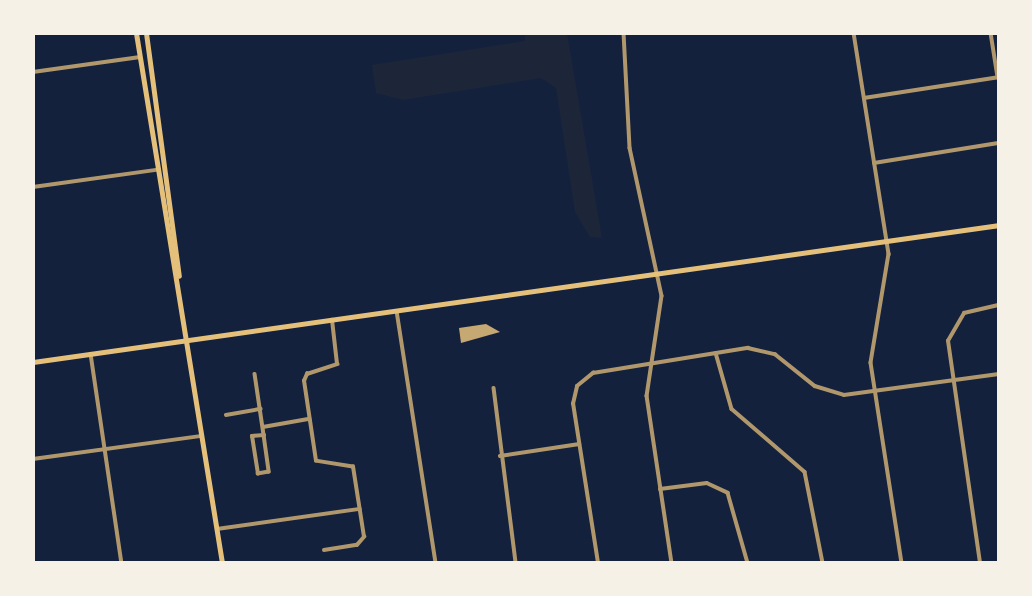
<!DOCTYPE html>
<style>
body{margin:0}
#map{position:relative;width:1032px;height:596px;overflow:hidden;background:#14213d;font-family:"Alegreya Sans",sans-serif}
div>[style]{position:absolute}
.green>*{inset:0;background:#1d2539}
.building>*{inset:0;background:#c6a872}
.minor>*{height:3.5px;margin:-1.75px;padding:0 1.75px;transform-origin:1.75px;border-radius:1.75px;background:#b1986c}
.secondary>*{height:5px;margin:-2.5px;padding:0 2.5px;transform-origin:2.5px;border-radius:2.5px;background:#e5c07b}
span{translate:-50% -50%;white-space:nowrap;text-align:center;line-height:1.15;-webkit-text-stroke:6px #f6f1e7;paint-order:stroke}
.frame{position:absolute;inset:0;border:35px solid #f6f1e7;pointer-events:none}
</style>
<div id="map">
<div class="green">
<i style="clip-path:polygon(525px 33px,567px 33px,602px 238px,590px 237px,575px 212px,556px 88px,541px 78px,403px 100px,376px 93px,372px 65px,525px 41px)"></i>
</div>
<div class="building">
<i style="clip-path:polygon(486px 324px,500px 332px,461px 343px,459px 328px)"></i>
</div>
<div class="minor">
<i style="left:624px;top:33px;width:115px;rotate:87deg"></i>
<i style="left:630px;top:148px;width:151px;rotate:77.8deg"></i>
<i style="left:662px;top:296px;width:101px;rotate:98.5deg"></i>
<i style="left:647px;top:396px;width:169px;rotate:81.5deg"></i>
<i style="left:854px;top:33px;width:224px;rotate:81deg"></i>
<i style="left:889px;top:254px;width:110px;rotate:99.4deg"></i>
<i style="left:871px;top:363px;width:202px;rotate:81.2deg"></i>
<i style="left:991px;top:33px;width:45px;rotate:81deg"></i>
<i style="left:33px;top:72px;width:108px;rotate:-8deg"></i>
<i style="left:864px;top:98px;width:137px;rotate:-8.8deg"></i>
<i style="left:874px;top:163px;width:127px;rotate:-9.1deg"></i>
<i style="left:33px;top:187px;width:124px;rotate:-7.9deg"></i>
<i style="left:397px;top:311px;width:255px;rotate:81.2deg"></i>
<i style="left:716px;top:353px;width:58px;rotate:74.1deg"></i>
<i style="left:732px;top:409px;width:96px;rotate:40.8deg"></i>
<i style="left:805px;top:472px;width:93px;rotate:78.8deg"></i>
<i style="left:91px;top:354px;width:211px;rotate:81.6deg"></i>
<i style="left:255px;top:374px;width:62px;rotate:81.6deg"></i>
<i style="left:264px;top:435px;width:37px;rotate:82deg"></i>
<i style="left:269px;top:472px;width:11px;rotate:170deg"></i>
<i style="left:258px;top:474px;width:38px;rotate:-99deg"></i>
<i style="left:252px;top:436px;width:12px;rotate:-5deg"></i>
<i style="left:494px;top:388px;width:176px;rotate:82.8deg"></i>
<i style="left:226px;top:415px;width:35px;rotate:-10deg"></i>
<i style="left:263px;top:427px;width:47px;rotate:-9.9deg"></i>
<i style="left:500px;top:456px;width:80px;rotate:-8.6deg"></i>
<i style="left:33px;top:459px;width:170px;rotate:-7.8deg"></i>
<i style="left:660px;top:489px;width:47px;rotate:-7.3deg"></i>
<i style="left:707px;top:483px;width:23px;rotate:25deg"></i>
<i style="left:728px;top:493px;width:73px;rotate:74.1deg"></i>
<i style="left:217px;top:529px;width:144px;rotate:-8deg"></i>
<i style="left:324px;top:550px;width:33px;rotate:-9deg"></i>
<i style="left:357px;top:545px;width:11px;rotate:-49deg"></i>
<i style="left:364px;top:537px;width:71px;rotate:-98.9deg"></i>
<i style="left:353px;top:467px;width:37px;rotate:-171deg"></i>
<i style="left:316px;top:461px;width:81px;rotate:-98.5deg"></i>
<i style="left:304px;top:381px;width:8px;rotate:-67deg"></i>
<i style="left:307px;top:374px;width:32px;rotate:-18deg"></i>
<i style="left:337px;top:364px;width:44px;rotate:-96.5deg"></i>
<i style="left:598px;top:563px;width:161px;rotate:-98.9deg"></i>
<i style="left:573px;top:404px;width:18px;rotate:-77deg"></i>
<i style="left:577px;top:386px;width:21px;rotate:-39deg"></i>
<i style="left:593px;top:373px;width:157px;rotate:-9.2deg"></i>
<i style="left:748px;top:348px;width:28px;rotate:13deg"></i>
<i style="left:775px;top:354px;width:51px;rotate:38.7deg"></i>
<i style="left:815px;top:386px;width:30px;rotate:17deg"></i>
<i style="left:844px;top:395px;width:156px;rotate:-7.7deg"></i>
<i style="left:980px;top:563px;width:224px;rotate:-98.2deg"></i>
<i style="left:948px;top:341px;width:32px;rotate:-60deg"></i>
<i style="left:964px;top:313px;width:36px;rotate:-13deg"></i>
</div>
<div class="secondary">
<i style="left:136px;top:33px;width:537px;rotate:80.78deg"></i>
<i style="left:146px;top:33px;width:245px;rotate:82.3deg"></i>
<i style="left:33px;top:362px;width:976px;rotate:-8.07deg"></i>
</div>
<div class="frame"></div>
</div>
